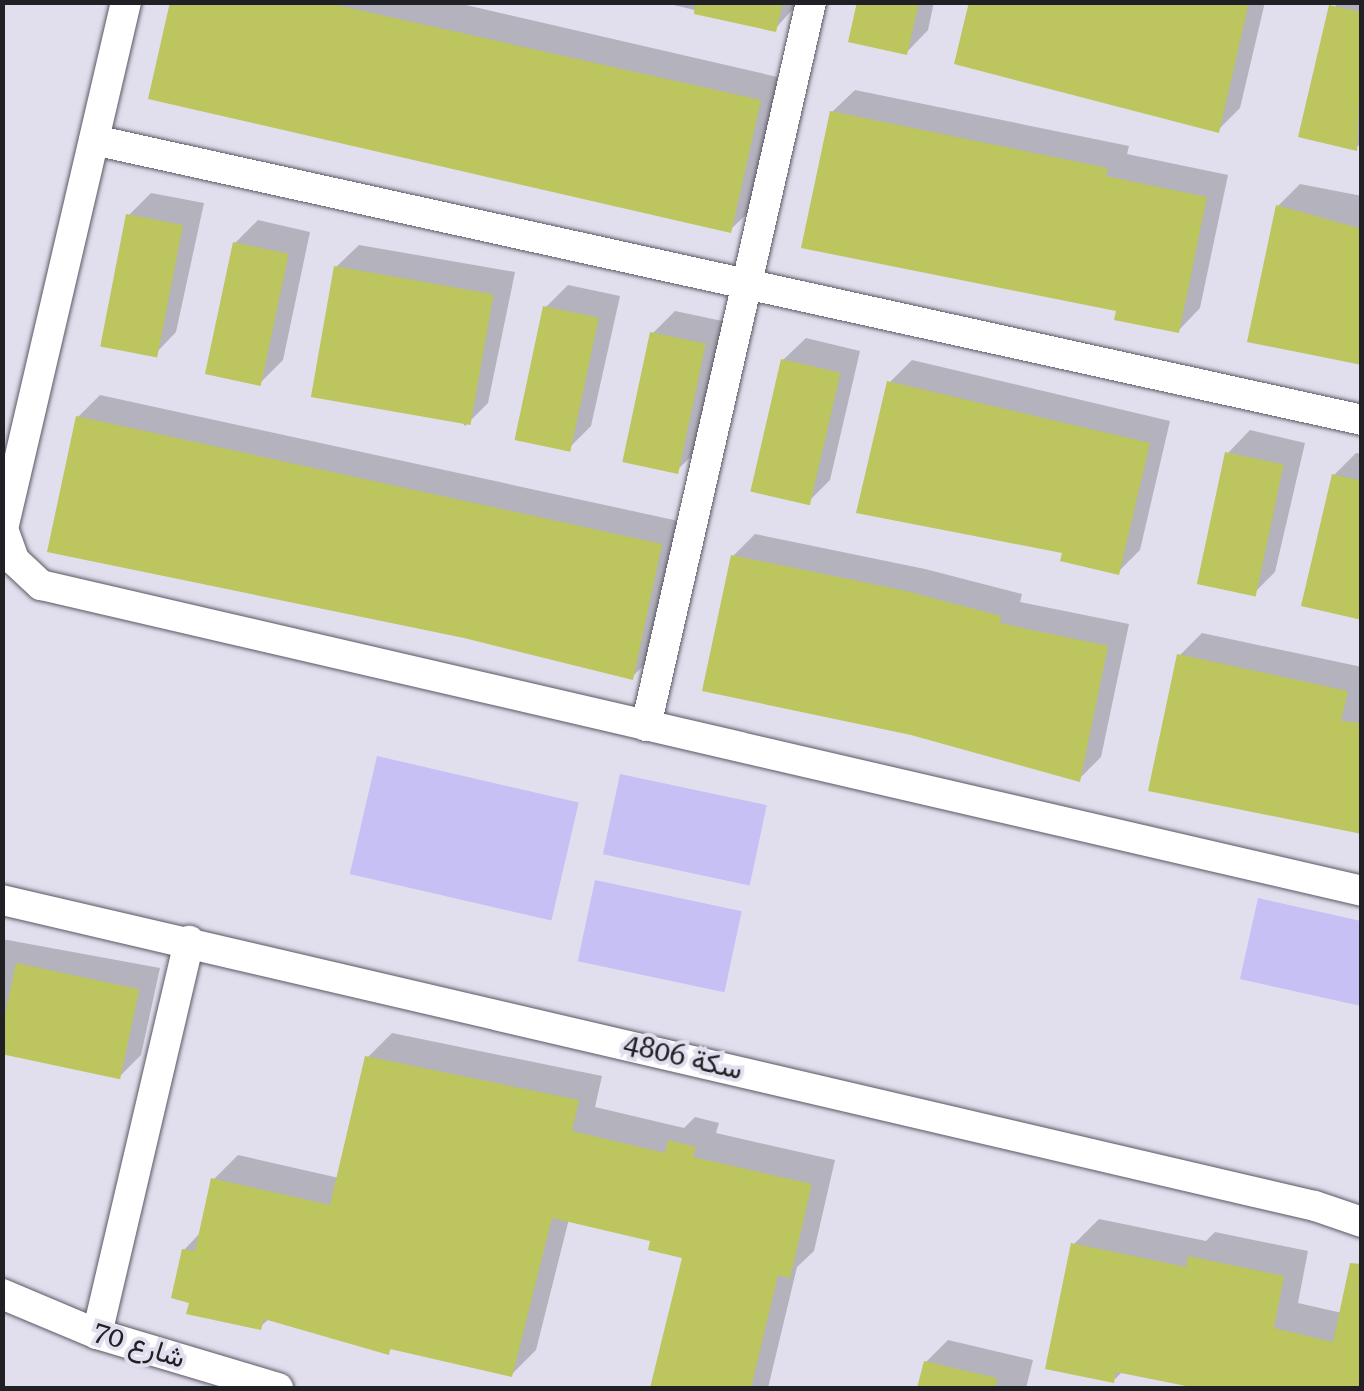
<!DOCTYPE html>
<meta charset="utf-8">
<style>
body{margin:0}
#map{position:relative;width:1364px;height:1391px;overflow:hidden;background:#e1dfed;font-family:"Roboto Serif",Vazirmatn,serif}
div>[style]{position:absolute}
.green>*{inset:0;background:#c6c0f5;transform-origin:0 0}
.shadow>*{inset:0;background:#0003}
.building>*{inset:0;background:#bcc55e;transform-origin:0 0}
.roads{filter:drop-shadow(0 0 2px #5a5965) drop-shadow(0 0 2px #5a5965)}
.minor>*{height:30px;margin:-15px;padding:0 15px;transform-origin:15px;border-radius:15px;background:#fff}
span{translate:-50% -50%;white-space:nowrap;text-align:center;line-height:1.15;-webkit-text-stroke:8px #e1dfed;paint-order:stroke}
.street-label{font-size:28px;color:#212125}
.frame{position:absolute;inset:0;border:5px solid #212125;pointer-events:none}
</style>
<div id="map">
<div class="green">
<i style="left:377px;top:756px;width:207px;height:121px;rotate:13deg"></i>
<i style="left:620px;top:774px;width:150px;height:82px;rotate:12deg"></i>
<i style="left:595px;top:880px;width:150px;height:83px;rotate:12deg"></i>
<i style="clip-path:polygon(1258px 898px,1361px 921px,1361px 1006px,1240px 979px)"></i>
</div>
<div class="shadow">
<i style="clip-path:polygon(172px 2px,453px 2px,782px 78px,753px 208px,730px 230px)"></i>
<i style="clip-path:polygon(661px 2px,799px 2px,775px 29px)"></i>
<i style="clip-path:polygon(860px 2px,934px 2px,928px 30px,906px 53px)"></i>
<i style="clip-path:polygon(971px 2px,1265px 2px,1240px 108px,1218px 130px)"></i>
<i style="clip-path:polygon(1335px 2px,1362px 2px,1362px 142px,1356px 148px)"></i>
<i style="clip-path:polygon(855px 90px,1129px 146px,1127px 154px,1228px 175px,1200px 308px,1178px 331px,1119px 309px,832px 112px)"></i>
<i style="clip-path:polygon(1300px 184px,1362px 196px,1362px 362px,1278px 206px)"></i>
<i style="clip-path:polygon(151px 193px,204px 203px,176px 332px,154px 355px,129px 215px)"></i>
<i style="clip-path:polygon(258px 220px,310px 232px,283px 360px,260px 383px,235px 243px)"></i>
<i style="clip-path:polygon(359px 245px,515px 272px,488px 403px,465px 426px,336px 267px)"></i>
<i style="clip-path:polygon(568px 285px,620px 296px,591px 426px,569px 448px,545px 308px)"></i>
<i style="clip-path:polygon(675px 311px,727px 322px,699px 449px,676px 471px,652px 334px)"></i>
<i style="clip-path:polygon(806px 338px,860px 351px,830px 480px,808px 502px,783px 360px)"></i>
<i style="clip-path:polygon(912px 360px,1170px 421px,1140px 550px,1118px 572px,1065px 551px,890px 382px)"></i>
<i style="clip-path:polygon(100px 395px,683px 522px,654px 655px,632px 677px,78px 417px)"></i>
<i style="clip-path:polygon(1250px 430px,1305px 443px,1275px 572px,1252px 595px,1228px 453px)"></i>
<i style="clip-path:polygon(1356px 453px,1362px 454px,1362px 616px,1334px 475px)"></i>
<i style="clip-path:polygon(755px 534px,925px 569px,1022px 594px,1020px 602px,1129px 624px,1101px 757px,1079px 779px,733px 556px)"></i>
<i style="clip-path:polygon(1202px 633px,1362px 667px,1362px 833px,1179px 656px)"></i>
<i style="clip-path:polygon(2px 939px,160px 968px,141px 1055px,119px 1077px,2px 1052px)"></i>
<i style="clip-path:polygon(392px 1033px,602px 1076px,595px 1107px,684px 1128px,695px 1117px,719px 1123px,716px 1133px,835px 1160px,814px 1251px,797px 1267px,768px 1388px,653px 1388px,685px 1256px,653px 1239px,569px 1219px,536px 1350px,511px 1375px,393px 1347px,388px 1352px,270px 1318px,260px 1327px,192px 1301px,184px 1250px,201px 1232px,213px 1180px,238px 1155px,339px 1178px,368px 1057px)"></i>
<i style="clip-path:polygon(1099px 1219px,1206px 1241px,1215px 1232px,1308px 1251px,1298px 1303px,1342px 1313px,1362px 1279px,1362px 1388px,1208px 1388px,1123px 1371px,1113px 1381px,1074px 1244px)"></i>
<i style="clip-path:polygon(948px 1340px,1033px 1360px,1026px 1388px,920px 1388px,926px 1362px)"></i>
</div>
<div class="building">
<i style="clip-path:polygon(170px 2px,323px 2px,761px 100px,731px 233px,148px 99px)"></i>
<i style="clip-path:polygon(695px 2px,783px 2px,776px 32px,694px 14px)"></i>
<i style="clip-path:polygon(857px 2px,919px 2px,907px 55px,848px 42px)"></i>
<i style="clip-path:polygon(969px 2px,1249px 2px,1219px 133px,954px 64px)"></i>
<i style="clip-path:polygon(1329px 5px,1362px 12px,1357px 151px,1298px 137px)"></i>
<i style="clip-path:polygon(830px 111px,1108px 168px,1106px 176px,1207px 197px,1179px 333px,1114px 320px,1116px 311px,801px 248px)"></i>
<i style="clip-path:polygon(1276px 205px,1362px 229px,1362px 365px,1247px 342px)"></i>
<i style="left:126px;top:214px;width:58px;height:135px;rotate:11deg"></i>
<i style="left:233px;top:242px;width:57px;height:135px;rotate:12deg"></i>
<i style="left:334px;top:266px;width:162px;height:133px;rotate:10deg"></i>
<i style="left:543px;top:306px;width:57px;height:137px;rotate:12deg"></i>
<i style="left:650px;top:332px;width:57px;height:133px;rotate:12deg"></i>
<i style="left:781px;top:359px;width:61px;height:136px;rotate:13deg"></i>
<i style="clip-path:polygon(887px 381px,1150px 443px,1119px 575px,1060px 561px,1062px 553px,856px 513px)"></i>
<i style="clip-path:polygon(76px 416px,662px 544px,633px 680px,464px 638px,47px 552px)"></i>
<i style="left:1225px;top:452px;width:60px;height:135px;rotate:12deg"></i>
<i style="clip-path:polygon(1332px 474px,1362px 481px,1362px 620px,1301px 606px)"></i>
<i style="clip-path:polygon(731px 555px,902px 590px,1001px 616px,1000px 623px,1108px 646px,1080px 782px,911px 735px,702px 691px)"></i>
<i style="clip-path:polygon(1177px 654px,1348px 691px,1341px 721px,1362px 723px,1362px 834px,1148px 791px)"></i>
<i style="left:16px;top:963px;width:126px;height:92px;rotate:12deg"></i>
<i style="clip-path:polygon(365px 1056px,579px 1100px,572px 1131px,665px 1153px,668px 1140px,696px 1147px,693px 1157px,812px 1184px,790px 1278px,778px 1275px,751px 1388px,650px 1388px,682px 1258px,648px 1250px,650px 1241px,552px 1218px,512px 1377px,390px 1349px,389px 1355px,264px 1319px,261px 1330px,186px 1314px,189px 1303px,171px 1298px,182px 1249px,195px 1251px,211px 1178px,330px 1205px)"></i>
<i style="clip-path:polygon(1071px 1243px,1186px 1267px,1188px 1256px,1284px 1276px,1274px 1328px,1333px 1342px,1350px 1263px,1362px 1264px,1362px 1388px,1196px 1388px,1116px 1372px,1114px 1383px,1045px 1369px)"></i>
<i style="clip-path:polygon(924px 1361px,997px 1378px,995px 1388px,917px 1388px)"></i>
</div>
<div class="roads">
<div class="minor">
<i style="left:126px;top:2px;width:541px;rotate:103.14deg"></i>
<i style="left:3px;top:529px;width:33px;rotate:70deg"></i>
<i style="left:14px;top:560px;width:37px;rotate:43deg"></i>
<i style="left:41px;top:585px;width:1356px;rotate:13.04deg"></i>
<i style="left:94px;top:140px;width:1299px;rotate:12.45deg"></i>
<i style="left:646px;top:726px;width:743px;rotate:-77.16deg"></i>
<i style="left:2px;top:900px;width:1348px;rotate:13.12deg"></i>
<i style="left:1315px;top:1206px;width:50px;rotate:18.8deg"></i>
<i style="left:2px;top:1294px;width:103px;rotate:22.8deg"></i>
<i style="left:97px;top:1334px;width:189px;rotate:16.6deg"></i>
<i style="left:97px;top:1334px;width:404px;rotate:-76.8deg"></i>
</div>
</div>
<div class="street-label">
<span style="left:683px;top:1057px;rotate:13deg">سكة 4806</span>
<span style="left:139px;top:1345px;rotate:18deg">شارع 70</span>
</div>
<div class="frame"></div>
</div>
